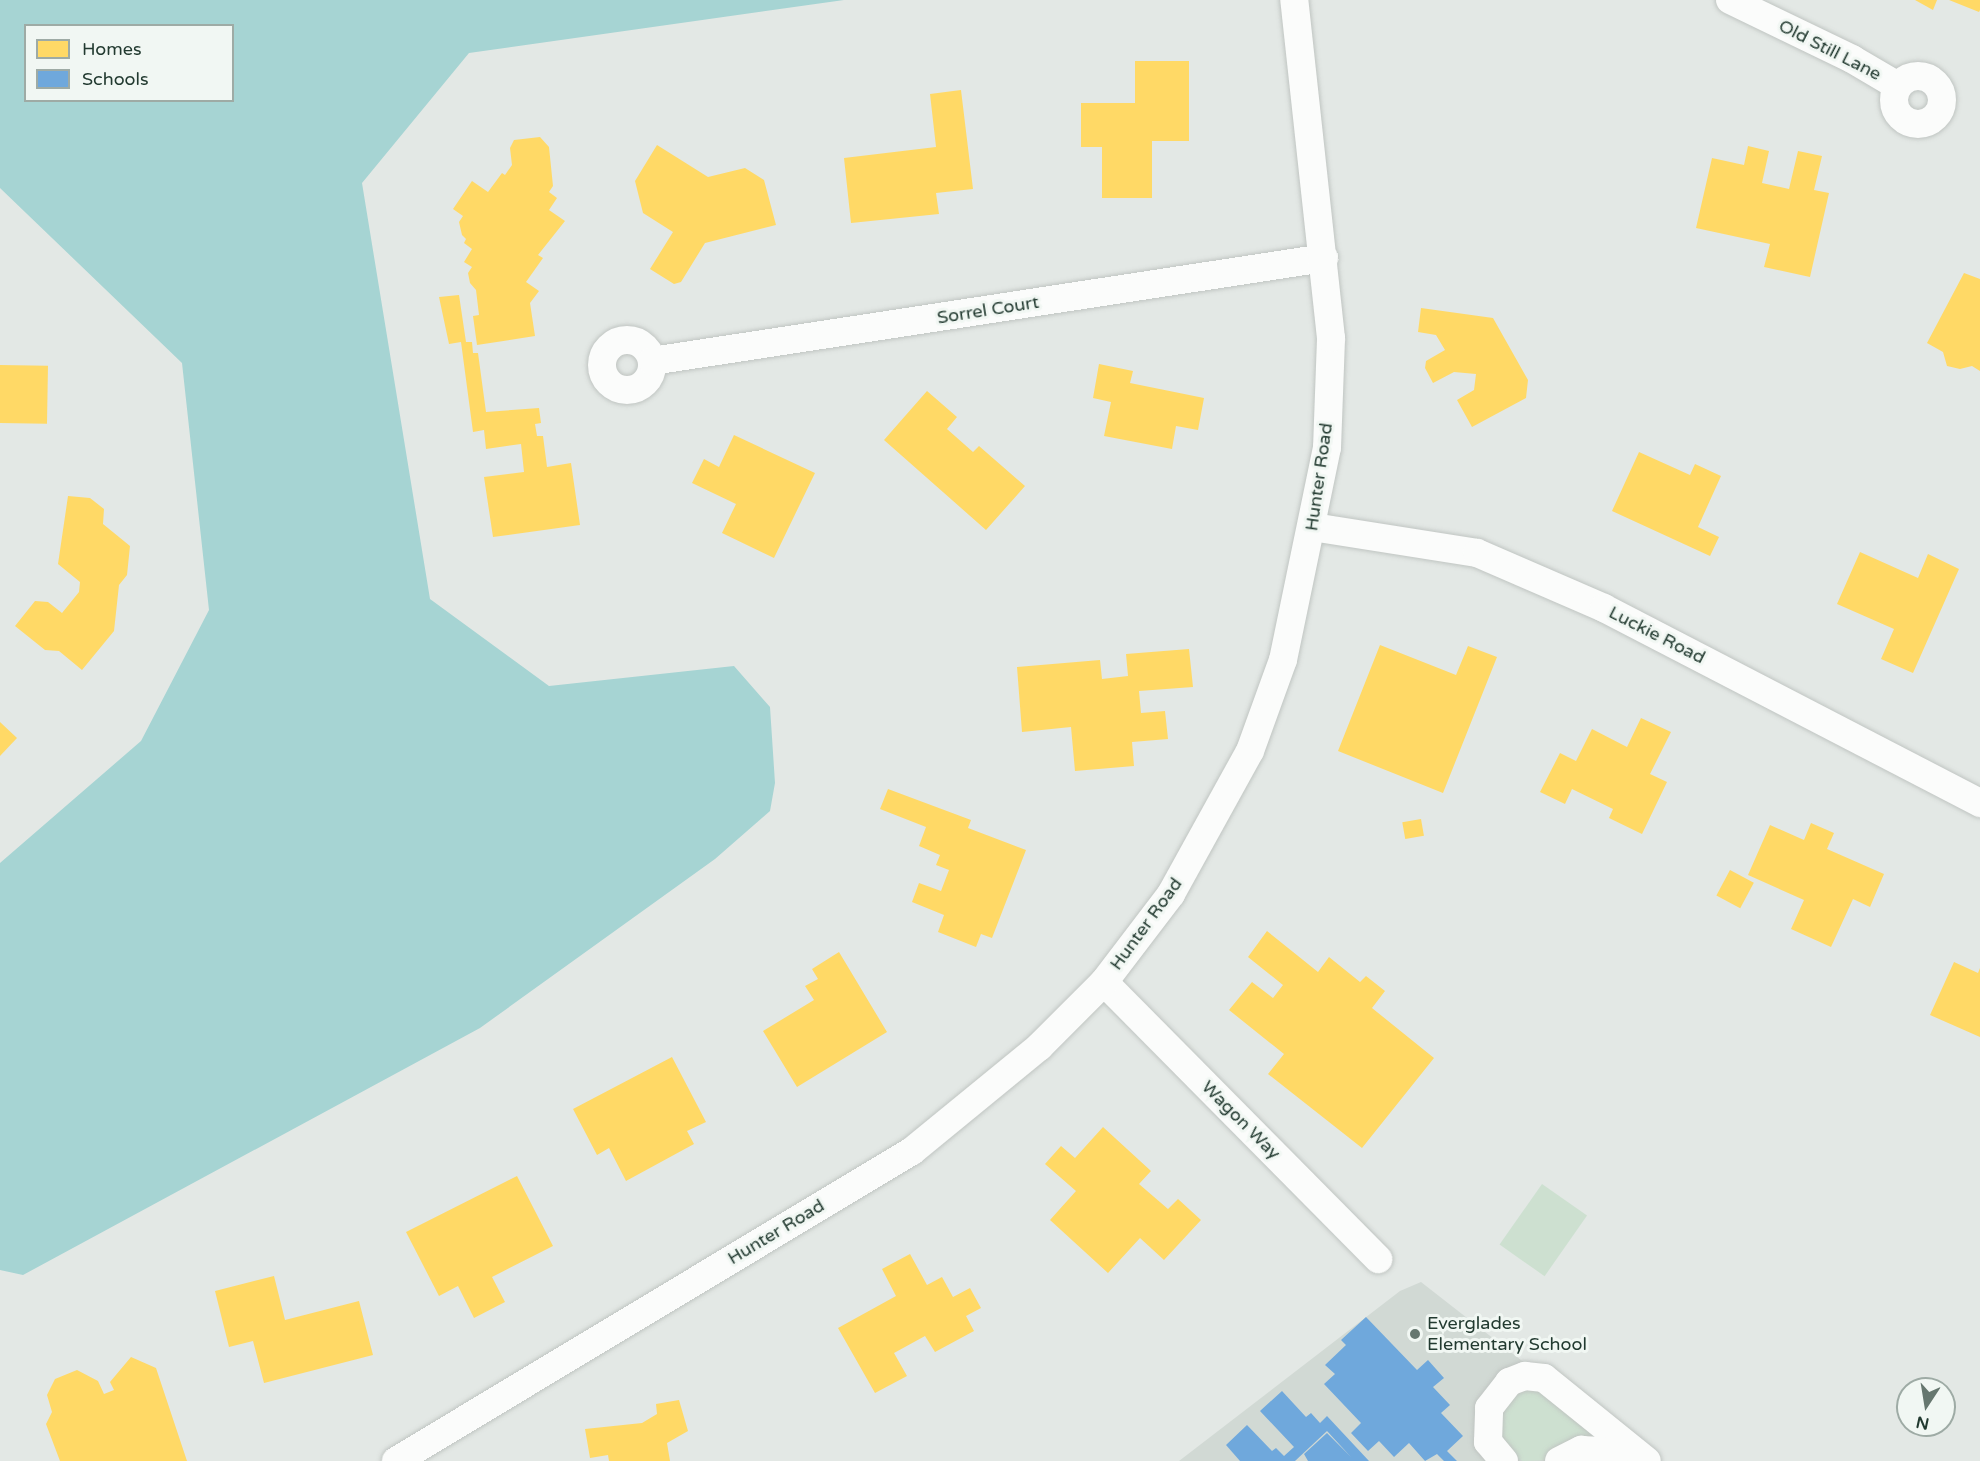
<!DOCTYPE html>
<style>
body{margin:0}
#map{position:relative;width:1980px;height:1461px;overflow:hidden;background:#e3e8e5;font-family:"Varela Round",sans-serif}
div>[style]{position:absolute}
.built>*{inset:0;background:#d1d9d4}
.green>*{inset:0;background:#cde0d0;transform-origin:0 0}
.water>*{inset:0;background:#a6d4d3}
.homes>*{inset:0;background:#ffd966;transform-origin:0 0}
.schools>*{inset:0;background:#6fa8dc}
.roads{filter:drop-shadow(0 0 2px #c0c5c2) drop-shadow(0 0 2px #c0c5c2)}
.minor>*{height:28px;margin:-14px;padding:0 14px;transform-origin:14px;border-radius:14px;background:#fbfcfb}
.minor>.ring{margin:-14px;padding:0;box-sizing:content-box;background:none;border:28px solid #fbfcfb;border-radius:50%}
.dots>*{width:16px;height:16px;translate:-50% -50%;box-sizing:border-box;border:3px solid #f1f7f3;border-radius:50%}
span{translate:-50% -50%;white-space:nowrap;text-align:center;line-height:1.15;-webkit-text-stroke:6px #f1f7f3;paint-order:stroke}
.street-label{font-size:18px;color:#223a30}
.poi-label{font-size:18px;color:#223a30}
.left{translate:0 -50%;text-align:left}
.legend{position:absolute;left:24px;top:24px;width:210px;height:78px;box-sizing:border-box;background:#f1f7f3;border:2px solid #9eaba5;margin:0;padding:8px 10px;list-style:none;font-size:18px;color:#223a30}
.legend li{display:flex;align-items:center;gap:12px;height:30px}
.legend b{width:30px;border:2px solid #9eaba5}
.north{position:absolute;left:1896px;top:1377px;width:60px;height:60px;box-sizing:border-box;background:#f1f7f3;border:2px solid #9eaba5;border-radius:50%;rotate:192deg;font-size:16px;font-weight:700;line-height:24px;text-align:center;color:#223a30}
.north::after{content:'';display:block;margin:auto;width:21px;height:27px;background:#66776f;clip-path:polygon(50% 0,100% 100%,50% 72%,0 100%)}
</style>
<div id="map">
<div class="built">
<i style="clip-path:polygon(1421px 1282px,1544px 1378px,1629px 1461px,1179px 1461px,1400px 1291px)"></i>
</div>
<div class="green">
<i style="left:1542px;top:1184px;width:55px;height:74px;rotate:35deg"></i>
<i style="clip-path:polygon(1537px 1389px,1599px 1436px,1546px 1460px,1523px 1461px,1512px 1456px,1503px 1448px,1496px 1416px,1517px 1391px)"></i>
</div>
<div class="water">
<i style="clip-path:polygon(evenodd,0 0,844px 0,469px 53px,362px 183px,430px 599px,549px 686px,734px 666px,770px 707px,775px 783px,770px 811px,715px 859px,480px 1028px,23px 1275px,0 1270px,0 863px,141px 741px,209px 610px,182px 363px,0 188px,0 0,26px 26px,232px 26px,232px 100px,26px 100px,26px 26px)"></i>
</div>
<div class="homes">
<i style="clip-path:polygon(1915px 0,1937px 0,1933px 10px)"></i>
<i style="clip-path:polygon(1949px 0,1980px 0,1980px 10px,1979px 12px)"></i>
<i style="clip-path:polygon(1135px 61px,1189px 61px,1189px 141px,1152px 141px,1152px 198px,1102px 198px,1102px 147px,1081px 147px,1081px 103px,1135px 103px)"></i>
<i style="clip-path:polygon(961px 90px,973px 189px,936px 193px,939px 214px,851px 223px,844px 158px,936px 147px,930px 94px)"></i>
<i style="clip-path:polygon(540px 137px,549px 147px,553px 186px,549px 192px,557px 198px,549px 210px,565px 221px,538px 255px,543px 258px,526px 282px,539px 291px,530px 303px,535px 336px,477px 345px,473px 316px,479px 315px,476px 290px,470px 283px,468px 273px,472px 267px,464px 262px,472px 249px,464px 243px,466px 239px,462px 235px,459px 222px,463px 216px,453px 209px,472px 181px,488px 192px,502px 173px,505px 175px,512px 165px,510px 148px,514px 140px)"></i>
<i style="clip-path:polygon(657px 145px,708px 177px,745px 168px,764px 180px,776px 225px,705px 243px,681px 282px,674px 284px,650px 269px,673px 232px,643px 213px,635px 181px)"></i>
<i style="clip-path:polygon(1748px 146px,1769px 151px,1762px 183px,1789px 189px,1798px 151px,1822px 156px,1814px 190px,1829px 193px,1810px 277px,1764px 267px,1770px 244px,1696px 228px,1712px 158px,1744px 165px)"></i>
<i style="clip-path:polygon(1964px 273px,1980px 279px,1980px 371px,1972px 366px,1960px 369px,1947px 366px,1943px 352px,1927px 343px)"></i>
<i style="clip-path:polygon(459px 295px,466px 342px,472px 342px,473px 353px,478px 353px,486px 412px,539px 408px,541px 423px,535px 424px,537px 436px,543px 436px,547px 467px,571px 463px,580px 525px,493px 537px,484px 477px,524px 472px,521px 444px,486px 449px,484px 430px,473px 432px,461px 342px,449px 344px,439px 297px)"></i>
<i style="clip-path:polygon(1421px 308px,1493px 318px,1528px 380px,1526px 398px,1472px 427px,1457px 400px,1474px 390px,1476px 374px,1454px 372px,1433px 383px,1425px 368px,1426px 361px,1445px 350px,1436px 335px,1418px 332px)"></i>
<i style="clip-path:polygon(1099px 364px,1133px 371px,1130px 383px,1204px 398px,1198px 430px,1176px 426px,1172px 449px,1104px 436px,1111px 402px,1093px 398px)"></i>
<i style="left:0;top:365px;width:48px;height:58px;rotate:1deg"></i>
<i style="clip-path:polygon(927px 391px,957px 417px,947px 429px,973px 452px,979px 446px,1025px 486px,986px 530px,884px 440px)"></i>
<i style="clip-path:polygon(734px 435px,815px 473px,774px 558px,722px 533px,736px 504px,692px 483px,704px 459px,719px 467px)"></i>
<i style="clip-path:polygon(1639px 452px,1690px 475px,1695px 464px,1721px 476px,1698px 527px,1719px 537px,1710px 556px,1612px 511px)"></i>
<i style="clip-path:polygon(68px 496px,90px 498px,104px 509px,103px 524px,130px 546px,127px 575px,119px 585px,114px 631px,82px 670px,59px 651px,45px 650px,15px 626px,35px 601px,48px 602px,62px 613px,79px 592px,80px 582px,58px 564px)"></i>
<i style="clip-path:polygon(1860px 552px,1918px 578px,1928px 554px,1959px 569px,1913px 673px,1881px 659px,1894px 629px,1837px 604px)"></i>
<i style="clip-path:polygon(1380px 645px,1456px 675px,1468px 646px,1497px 657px,1443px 793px,1338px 751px)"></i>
<i style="clip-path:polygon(1189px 649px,1193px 687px,1139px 691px,1141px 713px,1165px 711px,1168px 739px,1132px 742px,1134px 766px,1075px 771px,1071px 727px,1022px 732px,1017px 667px,1100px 660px,1102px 679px,1128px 676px,1126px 654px)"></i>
<i style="clip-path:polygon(1641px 718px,1671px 732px,1650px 774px,1667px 782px,1642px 834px,1609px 818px,1613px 809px,1572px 789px,1565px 804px,1540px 792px,1560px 753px,1576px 761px,1592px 729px,1627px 747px)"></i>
<i style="clip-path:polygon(0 722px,17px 738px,0 756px)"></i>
<i style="clip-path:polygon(888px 789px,971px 820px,968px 828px,1026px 850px,992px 938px,981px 934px,976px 947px,938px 932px,944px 915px,912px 902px,919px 883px,941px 891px,949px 870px,936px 865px,940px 855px,919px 846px,926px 827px,880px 809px)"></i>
<i style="left:1421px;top:819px;width:17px;height:19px;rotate:80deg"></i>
<i style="clip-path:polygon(1811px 823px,1834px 833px,1827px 849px,1884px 874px,1870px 907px,1853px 899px,1831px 947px,1791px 929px,1804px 900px,1748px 875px,1770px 825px,1804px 840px)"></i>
<i style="left:1730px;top:870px;width:27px;height:29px;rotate:28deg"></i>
<i style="clip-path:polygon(1267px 931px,1318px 972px,1329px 957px,1360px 982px,1366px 976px,1385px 991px,1372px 1008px,1434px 1058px,1362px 1148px,1268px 1074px,1284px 1054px,1229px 1010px,1252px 982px,1273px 998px,1283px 985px,1248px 957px)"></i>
<i style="clip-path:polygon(839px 952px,887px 1032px,797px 1087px,763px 1031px,814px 1000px,805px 986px,818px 979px,812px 969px)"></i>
<i style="clip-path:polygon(1954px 962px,1978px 973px,1980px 968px,1980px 1037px,1930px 1015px)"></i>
<i style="clip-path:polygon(672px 1057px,706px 1122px,687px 1131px,694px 1144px,626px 1181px,609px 1148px,597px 1155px,573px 1109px)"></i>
<i style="clip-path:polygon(1103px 1127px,1151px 1171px,1139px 1184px,1168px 1209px,1178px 1199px,1201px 1220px,1164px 1260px,1140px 1238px,1108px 1273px,1050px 1220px,1076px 1191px,1045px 1164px,1061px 1146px,1075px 1158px)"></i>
<i style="clip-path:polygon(517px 1176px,553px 1246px,492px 1277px,505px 1302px,474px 1318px,458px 1286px,439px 1296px,406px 1232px)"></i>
<i style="clip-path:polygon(910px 1254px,927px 1285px,942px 1277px,953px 1297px,970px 1288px,981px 1308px,966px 1316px,974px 1331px,935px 1352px,925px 1336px,894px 1353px,907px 1376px,875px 1393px,838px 1328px,896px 1296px,882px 1269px)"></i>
<i style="clip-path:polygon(274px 1276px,285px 1320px,359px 1301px,373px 1355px,264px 1383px,253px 1341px,229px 1347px,215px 1291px)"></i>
<i style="clip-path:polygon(131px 1357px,156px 1368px,187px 1461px,60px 1461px,46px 1424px,52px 1412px,47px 1395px,55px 1379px,77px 1370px,98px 1381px,104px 1394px,114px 1390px,110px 1382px)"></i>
<i style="clip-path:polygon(679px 1400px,688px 1431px,667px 1443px,670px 1461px,609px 1461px,608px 1455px,590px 1458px,585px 1429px,642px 1423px,657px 1414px,656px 1404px)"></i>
</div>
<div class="schools">
<i style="clip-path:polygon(1366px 1317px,1417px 1370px,1428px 1360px,1444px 1378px,1433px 1387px,1450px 1405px,1441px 1413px,1463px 1436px,1447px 1451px,1457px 1461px,1444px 1461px,1437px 1454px,1425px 1461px,1409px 1443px,1394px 1457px,1379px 1441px,1368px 1451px,1351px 1433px,1361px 1423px,1324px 1384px,1335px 1374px,1325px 1365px,1346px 1345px,1341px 1340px)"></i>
<i style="clip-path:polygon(1282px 1391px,1306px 1417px,1311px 1413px,1320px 1423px,1327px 1416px,1369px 1461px,1308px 1461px,1304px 1454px,1327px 1433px,1351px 1457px,1327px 1431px,1295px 1461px,1240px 1461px,1226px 1445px,1247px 1425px,1272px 1451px,1276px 1448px,1284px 1456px,1294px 1447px,1260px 1411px)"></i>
</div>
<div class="roads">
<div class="minor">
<i style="left:1730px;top:0;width:136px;rotate:25.8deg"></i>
<i style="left:1852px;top:59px;width:53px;rotate:30.4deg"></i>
<i class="ring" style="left:1894px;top:76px;width:20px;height:20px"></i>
<i class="ring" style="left:602px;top:340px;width:22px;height:22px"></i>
<i style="left:652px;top:361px;width:680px;rotate:-8.71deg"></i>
<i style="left:1313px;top:527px;width:166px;rotate:9deg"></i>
<i style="left:1477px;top:553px;width:138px;rotate:23.4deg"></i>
<i style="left:1604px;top:608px;width:424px;rotate:27.4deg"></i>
<i style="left:1104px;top:982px;width:390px;rotate:45.3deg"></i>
<i style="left:396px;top:1461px;width:602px;rotate:-31deg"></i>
<i style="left:912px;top:1151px;width:164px;rotate:-39.3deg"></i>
<i style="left:1039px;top:1047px;width:92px;rotate:-45deg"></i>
<i style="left:1104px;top:982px;width:111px;rotate:-52.7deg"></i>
<i style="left:1171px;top:894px;width:163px;rotate:-61.1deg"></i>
<i style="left:1250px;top:751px;width:97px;rotate:-70.1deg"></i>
<i style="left:1283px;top:660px;width:217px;rotate:-78.3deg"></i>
<i style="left:1327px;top:448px;width:110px;rotate:-87.9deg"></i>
<i style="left:1331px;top:338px;width:340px;rotate:-96.2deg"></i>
<i style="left:1504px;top:1461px;width:25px;rotate:-130deg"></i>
<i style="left:1488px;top:1442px;width:34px;rotate:-88deg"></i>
<i style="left:1489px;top:1408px;width:33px;rotate:-52deg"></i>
<i style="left:1509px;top:1382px;width:17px;rotate:-21deg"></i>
<i style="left:1525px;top:1376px;width:19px;rotate:6deg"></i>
<i style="left:1544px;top:1378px;width:132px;rotate:38.9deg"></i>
<i style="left:1559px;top:1461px;width:25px;rotate:-27deg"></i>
<i style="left:1581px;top:1450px;width:20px;rotate:3deg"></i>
<i style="left:1601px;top:1451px;width:16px;rotate:40deg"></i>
</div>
</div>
<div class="dots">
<i style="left:1415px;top:1334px;background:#66776f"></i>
</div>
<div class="street-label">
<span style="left:1830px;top:50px;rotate:27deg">Old Still Lane</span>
<span style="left:988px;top:310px;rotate:-9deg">Sorrel Court</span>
<span style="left:1319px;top:477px;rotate:-82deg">Hunter Road</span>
<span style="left:1657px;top:635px;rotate:27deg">Luckie Road</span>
<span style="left:1146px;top:924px;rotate:-54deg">Hunter Road</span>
<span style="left:1241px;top:1120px;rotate:45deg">Wagon Way</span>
<span style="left:776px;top:1232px;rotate:-31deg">Hunter Road</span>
</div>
<div class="poi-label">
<span class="left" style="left:1427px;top:1334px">Everglades<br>Elementary School</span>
</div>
<ul class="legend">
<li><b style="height:16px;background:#ffd966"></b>Homes</li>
<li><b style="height:16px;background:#6fa8dc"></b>Schools</li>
</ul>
<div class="north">N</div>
</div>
